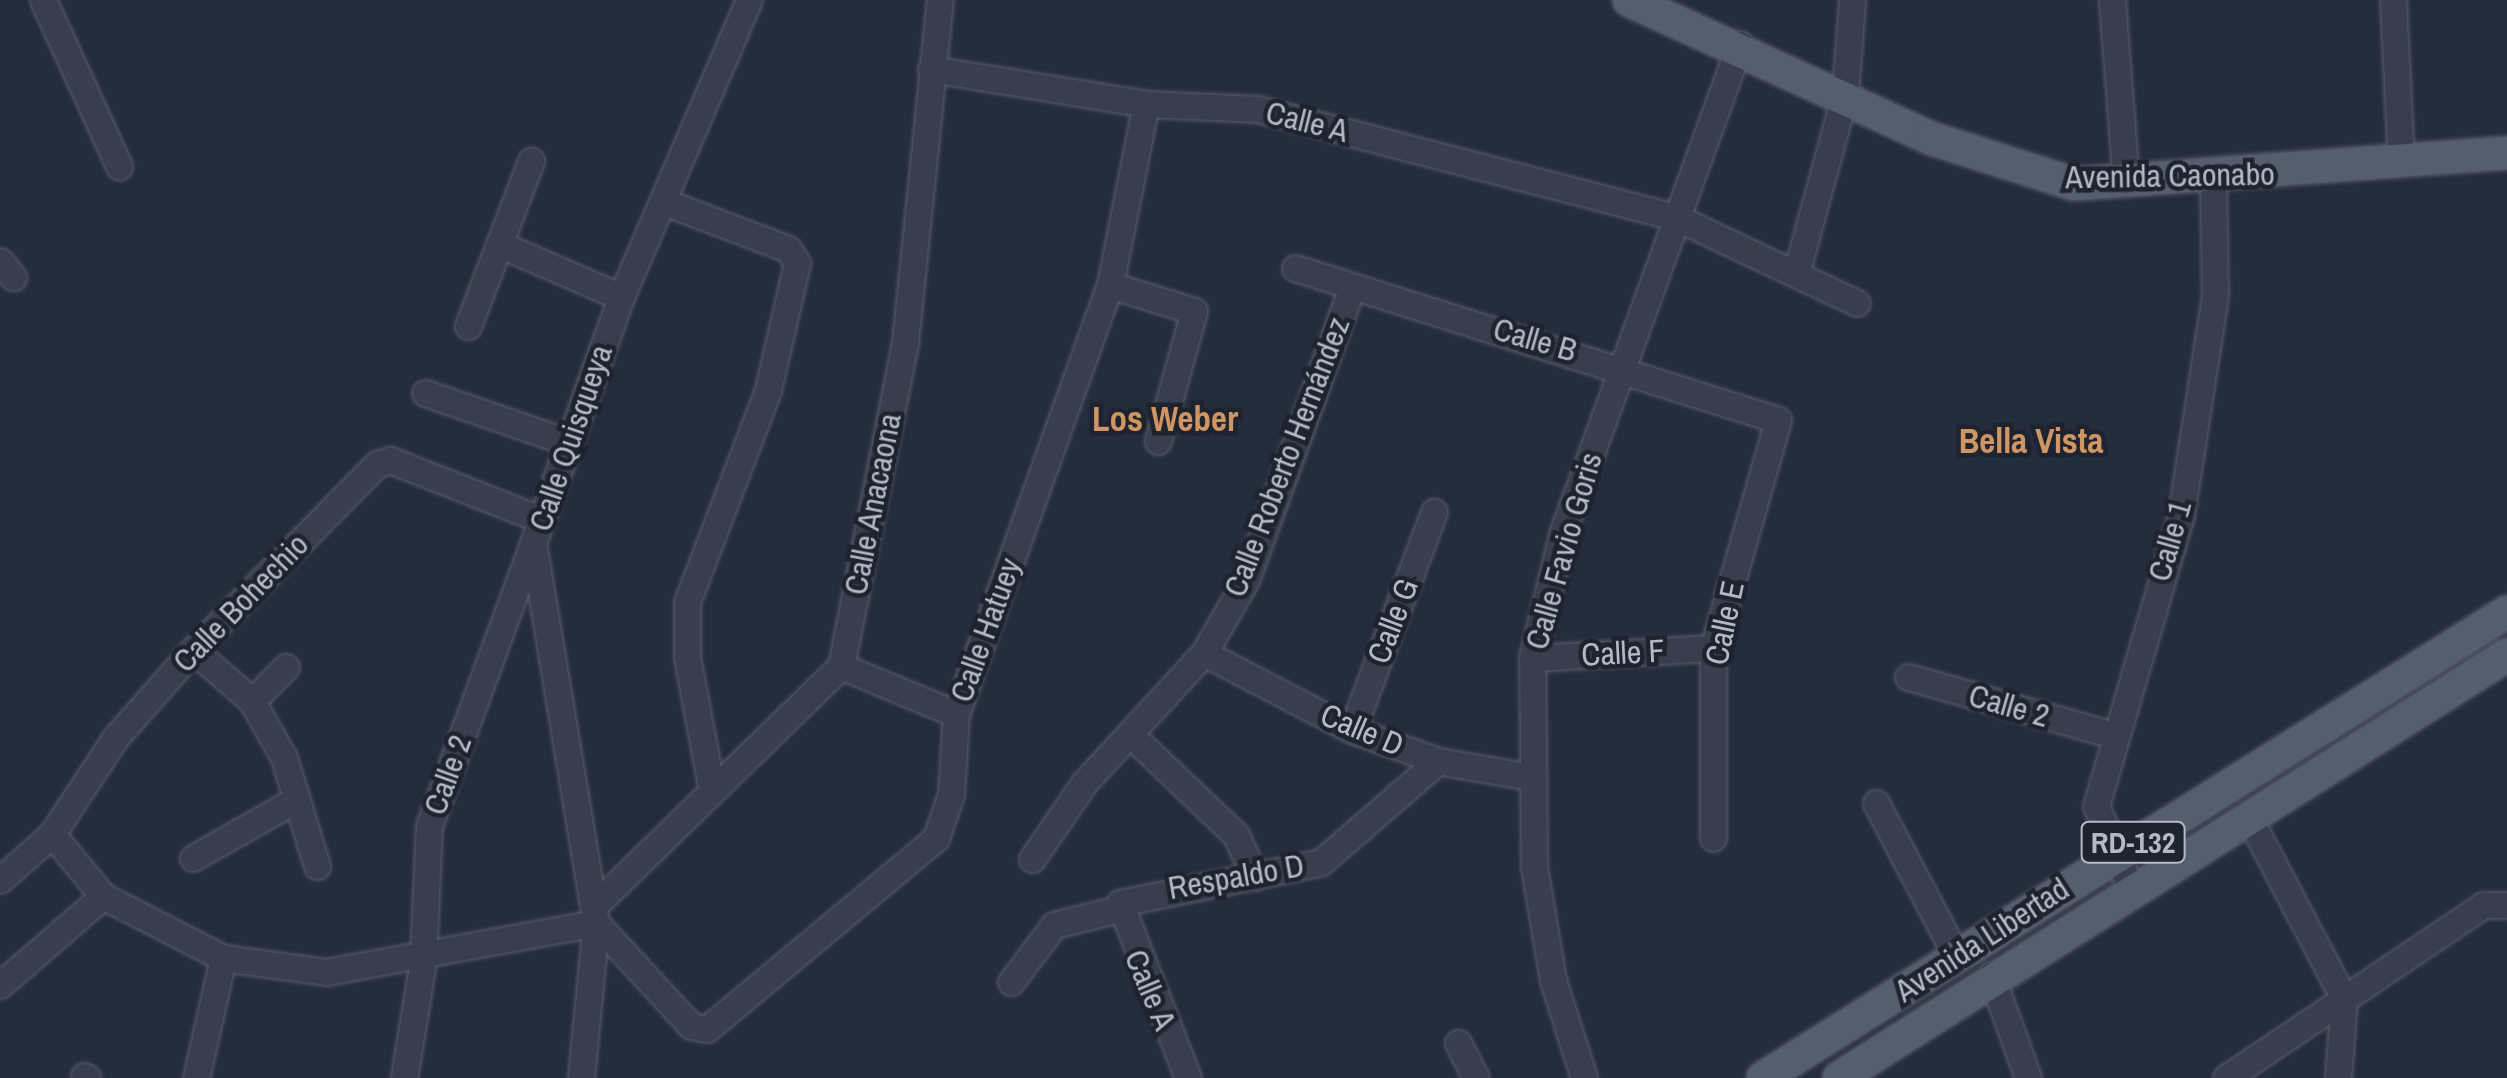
<!DOCTYPE html>
<meta charset="utf-8">
<style>
body{margin:0}
#map{position:relative;width:2507px;height:1078px;overflow:hidden;background:#242d3b;font-family:"Archivo Narrow",sans-serif}
div>[style]{position:absolute}
.roads{filter:drop-shadow(0 0 2px #565d69) drop-shadow(0 0 2px #565d69)}
.minor>*{height:25px;margin:-12.5px;padding:0 12.5px;transform-origin:12.5px;border-radius:12.5px;background:#373f4c}
.major>*{height:32px;margin:-16px;padding:0 16px;transform-origin:16px;border-radius:16px;background:#555e6c}
span{translate:-50% -50%;white-space:nowrap;text-align:center;line-height:1.15;-webkit-text-stroke:9px #1d2430;paint-order:stroke}
.shield-label span{padding:2px 8px;background:#1d2430;border:2px solid;border-radius:8px;-webkit-text-stroke-width:0}
.shield-label{font-size:30px;color:#b3bac7;font-weight:700}
.street-label{font-size:32px;color:#b3bac7}
.neighbourhood-label{font-size:35px;color:#d19564;font-weight:700}
</style>
<div id="map">
<div class="roads">
<div class="minor">
<i style="left:43px;top:0;width:183px;rotate:65.4deg"></i>
<i style="left:2112px;top:0;width:184px;rotate:85.6deg"></i>
<i style="left:2393px;top:0;width:162px;rotate:87.2deg"></i>
<i style="left:931px;top:69px;width:218px;rotate:9.2deg"></i>
<i style="left:1146px;top:104px;width:112px;rotate:2.6deg"></i>
<i style="left:1258px;top:109px;width:431px;rotate:14.5deg"></i>
<i style="left:1675px;top:217px;width:201px;rotate:25.3deg"></i>
<i style="left:667px;top:203px;width:129px;rotate:20.8deg"></i>
<i style="left:788px;top:249px;width:17px;rotate:57deg"></i>
<i style="left:797px;top:263px;width:130px;rotate:102.9deg"></i>
<i style="left:768px;top:390px;width:227px;rotate:110.9deg"></i>
<i style="left:687px;top:602px;width:55px;rotate:90deg"></i>
<i style="left:687px;top:657px;width:135px;rotate:79.4deg"></i>
<i style="left:499px;top:244px;width:133px;rotate:23.5deg"></i>
<i style="left:0;top:261px;width:21px;rotate:51deg"></i>
<i style="left:1295px;top:268px;width:506px;rotate:17.47deg"></i>
<i style="left:1778px;top:420px;width:237px;rotate:105.9deg"></i>
<i style="left:1713px;top:648px;width:190px;rotate:90deg"></i>
<i style="left:1796px;top:274px;width:187px;rotate:-74.8deg"></i>
<i style="left:1845px;top:94px;width:94px;rotate:-85.7deg"></i>
<i style="left:1110px;top:285px;width:88px;rotate:17.2deg"></i>
<i style="left:1194px;top:311px;width:135px;rotate:105.5deg"></i>
<i style="left:468px;top:326px;width:177px;rotate:-69.1deg"></i>
<i style="left:425px;top:393px;width:150px;rotate:19deg"></i>
<i style="left:193px;top:650px;width:78px;rotate:40.8deg"></i>
<i style="left:252px;top:701px;width:65px;rotate:60.7deg"></i>
<i style="left:284px;top:758px;width:113px;rotate:73deg"></i>
<i style="left:1204px;top:653px;width:167px;rotate:27.5deg"></i>
<i style="left:1352px;top:730px;width:91px;rotate:19.8deg"></i>
<i style="left:1438px;top:761px;width:94px;rotate:9.8deg"></i>
<i style="left:1532px;top:658px;width:181px;rotate:-3.2deg"></i>
<i style="left:841px;top:666px;width:125px;rotate:22.7deg"></i>
<i style="left:1908px;top:677px;width:210px;rotate:15.8deg"></i>
<i style="left:252px;top:701px;width:48px;rotate:-45deg"></i>
<i style="left:1352px;top:730px;width:233px;rotate:-69.4deg"></i>
<i style="left:1133px;top:737px;width:142px;rotate:43.6deg"></i>
<i style="left:1236px;top:835px;width:46px;rotate:65.7deg"></i>
<i style="left:1876px;top:803px;width:176px;rotate:62.3deg"></i>
<i style="left:2247px;top:814px;width:209px;rotate:62.3deg"></i>
<i style="left:2344px;top:999px;width:79px;rotate:94.3deg"></i>
<i style="left:52px;top:834px;width:80px;rotate:50.6deg"></i>
<i style="left:103px;top:896px;width:135px;rotate:27.3deg"></i>
<i style="left:223px;top:958px;width:104px;rotate:7.7deg"></i>
<i style="left:326px;top:972px;width:274px;rotate:-10.3deg"></i>
<i style="left:596px;top:923px;width:140px;rotate:47.3deg"></i>
<i style="left:691px;top:1026px;width:16px;rotate:11deg"></i>
<i style="left:707px;top:1029px;width:298px;rotate:-39.8deg"></i>
<i style="left:936px;top:838px;width:46px;rotate:-71.2deg"></i>
<i style="left:951px;top:794px;width:80px;rotate:-86.4deg"></i>
<i style="left:956px;top:714px;width:456px;rotate:-70.3deg"></i>
<i style="left:1110px;top:285px;width:185px;rotate:-78.8deg"></i>
<i style="left:193px;top:858px;width:117px;rotate:-29.6deg"></i>
<i style="left:1032px;top:859px;width:92px;rotate:-55.6deg"></i>
<i style="left:1084px;top:783px;width:177px;rotate:-47.3deg"></i>
<i style="left:1204px;top:653px;width:84px;rotate:-60.1deg"></i>
<i style="left:1246px;top:580px;width:312px;rotate:-70.1deg"></i>
<i style="left:0;top:880px;width:69px;rotate:-41.5deg"></i>
<i style="left:52px;top:834px;width:116px;rotate:-56.6deg"></i>
<i style="left:116px;top:737px;width:116px;rotate:-48.5deg"></i>
<i style="left:193px;top:650px;width:262px;rotate:-45.3deg"></i>
<i style="left:377px;top:464px;width:14px;rotate:-17deg"></i>
<i style="left:390px;top:460px;width:161px;rotate:21.5deg"></i>
<i style="left:2131px;top:888px;width:89px;rotate:-113.1deg"></i>
<i style="left:2096px;top:806px;width:303px;rotate:-73.7deg"></i>
<i style="left:2181px;top:515px;width:223px;rotate:-81.2deg"></i>
<i style="left:2215px;top:295px;width:115px;rotate:-91deg"></i>
<i style="left:594px;top:906px;width:344px;rotate:-44.2deg"></i>
<i style="left:841px;top:666px;width:329px;rotate:-78.8deg"></i>
<i style="left:905px;top:343px;width:345px;rotate:-84.2deg"></i>
<i style="left:1991px;top:975px;width:109px;rotate:70.2deg"></i>
<i style="left:1011px;top:982px;width:71px;rotate:-53deg"></i>
<i style="left:1054px;top:925px;width:63px;rotate:-13.8deg"></i>
<i style="left:0;top:985px;width:136px;rotate:-40.8deg"></i>
<i style="left:1458px;top:1043px;width:39px;rotate:63deg"></i>
<i style="left:84px;top:1076px;width:4px;rotate:27deg"></i>
<i style="left:196px;top:1078px;width:123px;rotate:-77.3deg"></i>
<i style="left:404px;top:1078px;width:119px;rotate:-80.8deg"></i>
<i style="left:423px;top:961px;width:135px;rotate:-87.5deg"></i>
<i style="left:429px;top:826px;width:302px;rotate:-69.8deg"></i>
<i style="left:581px;top:1078px;width:156px;rotate:-84.5deg"></i>
<i style="left:596px;top:923px;width:385px;rotate:-99.4deg"></i>
<i style="left:533px;top:543px;width:261px;rotate:-70.3deg"></i>
<i style="left:621px;top:297px;width:323px;rotate:-66.7deg"></i>
<i style="left:1188px;top:1078px;width:188px;rotate:-111.2deg"></i>
<i style="left:1120px;top:903px;width:205px;rotate:-11.5deg"></i>
<i style="left:1321px;top:862px;width:155px;rotate:-40.8deg"></i>
<i style="left:1584px;top:1078px;width:103px;rotate:-107.6deg"></i>
<i style="left:1553px;top:980px;width:115px;rotate:-99.5deg"></i>
<i style="left:1534px;top:867px;width:209px;rotate:-90.5deg"></i>
<i style="left:1532px;top:658px;width:131px;rotate:-76.3deg"></i>
<i style="left:1563px;top:531px;width:518px;rotate:-70.03deg"></i>
<i style="left:2226px;top:1078px;width:310px;rotate:-33.9deg"></i>
<i style="left:2483px;top:905px;width:24px"></i>
</div>
<div class="major">
<i style="left:1629px;top:0;width:331px;rotate:24.6deg"></i>
<i style="left:1930px;top:138px;width:151px;rotate:17.7deg"></i>
<i style="left:2074px;top:184px;width:434px;rotate:-4.1deg"></i>
<i style="left:1763px;top:1078px;width:878px;rotate:-32.06deg"></i>
<i style="left:1839px;top:1078px;width:791px;rotate:-32.34deg"></i>
</div>
</div>
<div class="shield-label">
<span style="left:2133px;top:842px">RD-132</span>
</div>
<div class="street-label">
<span style="left:1307px;top:122px;rotate:14deg">Calle A</span>
<span style="left:2170px;top:176px;rotate:-1deg">Avenida Caonabo</span>
<span style="left:1535px;top:340px;rotate:16deg">Calle B</span>
<span style="left:571px;top:438px;rotate:-71deg">Calle Quisqueya</span>
<span style="left:1287px;top:457px;rotate:-69deg">Calle Roberto Hernández</span>
<span style="left:873px;top:504px;rotate:-79deg">Calle Anacaona</span>
<span style="left:2170px;top:541px;rotate:-74deg">Calle 1</span>
<span style="left:1564px;top:551px;rotate:-74deg">Calle Favio Goris</span>
<span style="left:241px;top:603px;rotate:-46deg">Calle Bohechio</span>
<span style="left:1393px;top:621px;rotate:-69deg">Calle G</span>
<span style="left:1725px;top:623px;rotate:-78deg">Calle E</span>
<span style="left:986px;top:630px;rotate:-70deg">Calle Hatuey</span>
<span style="left:1623px;top:653px;rotate:-3deg">Calle F</span>
<span style="left:2009px;top:706px;rotate:16deg">Calle 2</span>
<span style="left:1362px;top:730px;rotate:23deg">Calle D</span>
<span style="left:448px;top:775px;rotate:-70deg">Calle 2</span>
<span style="left:1236px;top:877px;rotate:-10deg">Respaldo D</span>
<span style="left:1982px;top:940px;rotate:-33deg">Avenida Libertad</span>
<span style="left:1150px;top:990px;rotate:67deg">Calle A</span>
</div>
<div class="neighbourhood-label">
<span style="left:1165px;top:419px">Los Weber</span>
<span style="left:2031px;top:441px">Bella Vista</span>
</div>
</div>
